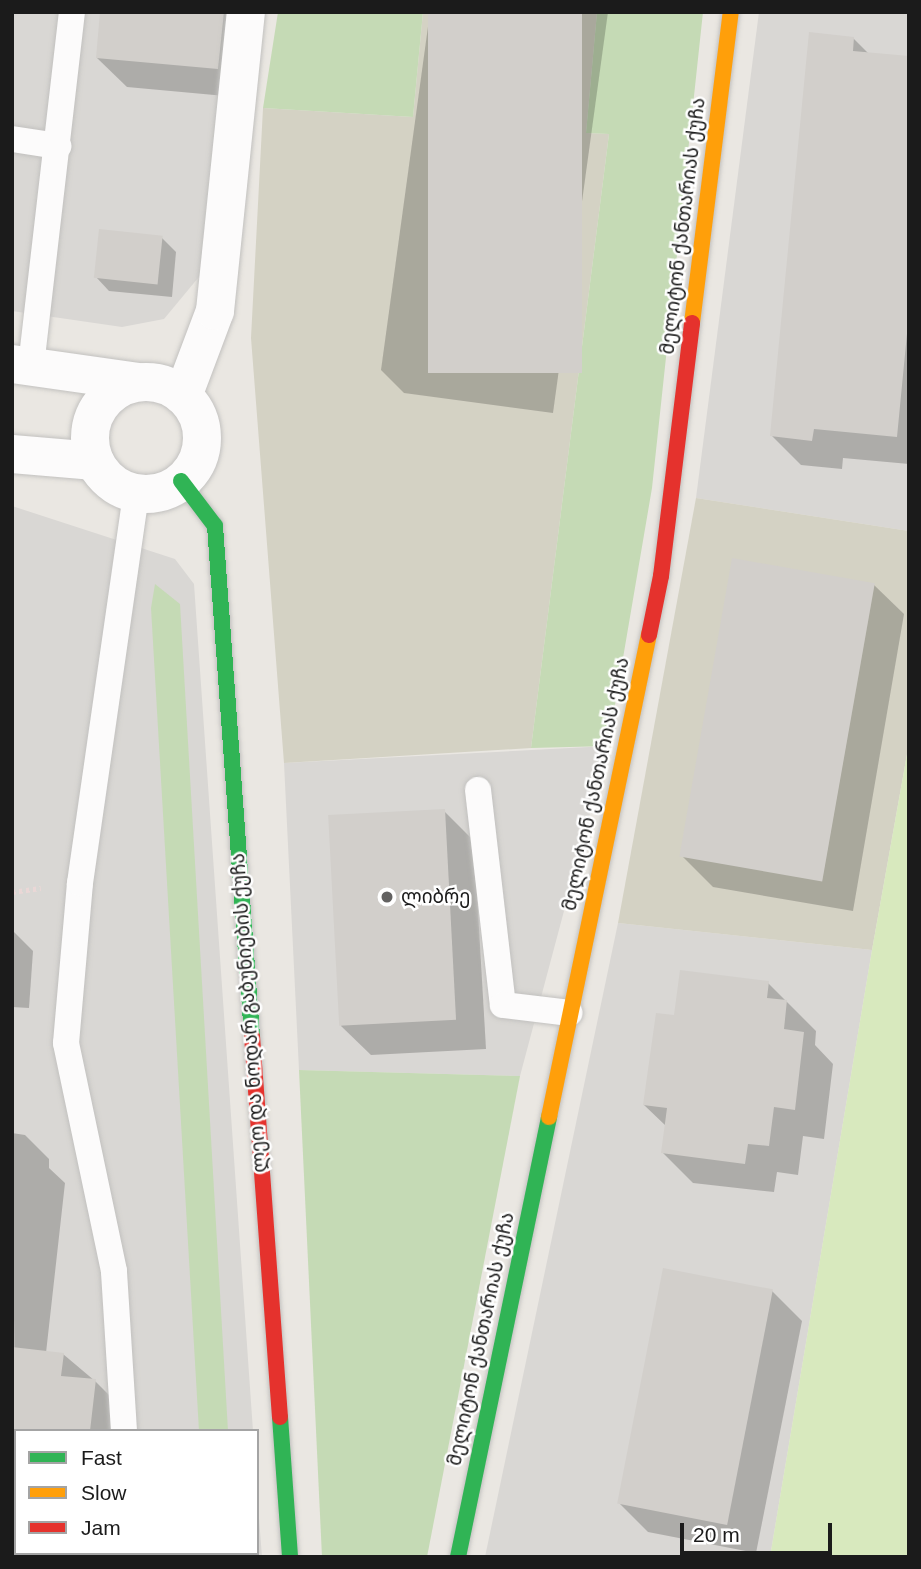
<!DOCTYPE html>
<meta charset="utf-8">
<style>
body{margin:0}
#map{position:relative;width:921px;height:1569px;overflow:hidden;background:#eae7e2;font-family:Arial,"Noto Sans Georgian",sans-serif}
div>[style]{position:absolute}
.residential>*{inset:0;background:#d9d7d4}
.construction>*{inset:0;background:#d4d2c4}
.grass>*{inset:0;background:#d8e9be}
.forest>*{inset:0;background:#c5dab5}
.shadow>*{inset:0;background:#0003}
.building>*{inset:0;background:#d2cfcb;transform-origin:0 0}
.path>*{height:4.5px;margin-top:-2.25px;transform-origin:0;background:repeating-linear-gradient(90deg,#ead7d6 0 3.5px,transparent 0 7px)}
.roads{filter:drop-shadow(0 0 2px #c2c1bf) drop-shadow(0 0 2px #c2c1bf)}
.lane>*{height:26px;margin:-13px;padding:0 13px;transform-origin:13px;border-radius:13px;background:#fcfbfb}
.street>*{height:38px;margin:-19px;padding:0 19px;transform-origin:19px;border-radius:19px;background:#fcfbfb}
.street>.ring{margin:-19px;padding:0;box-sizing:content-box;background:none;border:38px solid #fcfbfb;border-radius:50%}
.fast>*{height:16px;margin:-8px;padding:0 8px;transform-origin:8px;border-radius:8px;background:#30b455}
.slow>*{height:16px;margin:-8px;padding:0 8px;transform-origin:8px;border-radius:8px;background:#ff9f0a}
.jam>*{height:16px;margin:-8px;padding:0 8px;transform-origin:8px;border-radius:8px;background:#e5322d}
.dots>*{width:19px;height:19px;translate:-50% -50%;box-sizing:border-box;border:4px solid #fff;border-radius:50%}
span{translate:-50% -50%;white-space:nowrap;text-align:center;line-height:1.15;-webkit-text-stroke:5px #fff;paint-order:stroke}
.street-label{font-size:19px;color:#1b1b1b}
.poi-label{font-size:19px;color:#1b1b1b}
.left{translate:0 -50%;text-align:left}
.frame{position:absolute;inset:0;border:14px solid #1b1b1b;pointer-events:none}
.legend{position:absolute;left:14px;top:1429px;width:245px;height:126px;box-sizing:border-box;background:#fff;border:2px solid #a4a4a4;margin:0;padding:9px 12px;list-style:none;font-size:21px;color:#1b1b1b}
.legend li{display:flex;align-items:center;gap:14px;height:35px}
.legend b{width:35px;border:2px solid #a4a4a4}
.scale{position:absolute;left:680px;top:1523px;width:152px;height:32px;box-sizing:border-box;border:4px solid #1b1b1b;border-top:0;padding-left:9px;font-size:21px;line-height:24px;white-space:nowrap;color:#1b1b1b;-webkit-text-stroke:5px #fff;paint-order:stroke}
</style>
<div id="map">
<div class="residential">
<i style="clip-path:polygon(12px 12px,242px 12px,208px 266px,164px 319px,122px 327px,12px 311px)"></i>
<i style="clip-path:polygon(759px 12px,909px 12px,909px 531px,696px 498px)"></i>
<i style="clip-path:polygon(12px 506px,175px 559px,194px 584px,253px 1431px,16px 1431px,16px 1553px,257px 1553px,257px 1492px,262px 1557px,12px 1557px)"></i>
<i style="clip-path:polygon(608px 746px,520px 1076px,299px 1070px,284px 763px)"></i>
<i style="clip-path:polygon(618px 923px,872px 950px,770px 1557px,485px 1557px)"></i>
</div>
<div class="construction">
<i style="clip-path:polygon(423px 12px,597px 12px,586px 133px,609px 134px,531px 748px,284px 763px,251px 338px,263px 108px,413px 117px)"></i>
<i style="clip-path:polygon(696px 498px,909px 531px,909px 743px,872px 950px,618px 923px)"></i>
</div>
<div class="grass">
<i style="clip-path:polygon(909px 743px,909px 1557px,770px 1557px,872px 950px)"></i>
</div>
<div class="forest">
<i style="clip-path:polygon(278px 12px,423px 12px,413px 117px,263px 108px)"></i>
<i style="clip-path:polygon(597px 12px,703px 12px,652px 488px,608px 746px,531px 748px,609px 134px,586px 133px)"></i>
<i style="clip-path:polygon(155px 584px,180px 604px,228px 1431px,199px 1431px,151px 608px)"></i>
<i style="clip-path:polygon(299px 1070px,520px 1076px,427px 1557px,322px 1557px)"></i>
</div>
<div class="shadow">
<i style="clip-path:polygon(101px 12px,256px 12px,247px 98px,127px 87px,97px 58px)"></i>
<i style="clip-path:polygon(430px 12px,608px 12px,553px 413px,404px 393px,381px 370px)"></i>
<i style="clip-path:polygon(853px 38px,869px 54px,909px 57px,909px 464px,843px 458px,842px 469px,801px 465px,771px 435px)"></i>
<i style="clip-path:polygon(162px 238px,176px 252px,172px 297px,109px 291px,96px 277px)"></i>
<i style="clip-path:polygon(874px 585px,904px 614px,853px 911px,713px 887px,683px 857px)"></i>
<i style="clip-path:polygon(444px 811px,474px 841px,486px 1049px,371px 1055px,341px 1026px)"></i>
<i style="clip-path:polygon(12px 930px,33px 951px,29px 1008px,12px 1007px)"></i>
<i style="clip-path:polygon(768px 983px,816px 1031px,815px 1045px,833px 1064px,824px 1139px,803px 1136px,798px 1175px,777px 1172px,774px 1192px,693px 1183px,663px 1153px,666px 1126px,644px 1105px,676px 1017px)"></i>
<i style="clip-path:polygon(12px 1133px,25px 1135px,49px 1159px,49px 1168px,65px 1183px,46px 1353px,63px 1354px,95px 1381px,119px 1405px,128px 1431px,16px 1431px,16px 1503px)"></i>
<i style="clip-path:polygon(772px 1291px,802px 1321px,756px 1553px,648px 1532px,618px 1502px)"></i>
<i style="clip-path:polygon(12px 1529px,16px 1529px,16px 1553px,121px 1553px,121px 1557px,12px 1557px)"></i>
</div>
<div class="building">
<i style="clip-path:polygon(100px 12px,224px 12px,218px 69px,96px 58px)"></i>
<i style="left:428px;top:12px;width:154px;height:361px"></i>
<i style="clip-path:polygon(809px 32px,854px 37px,853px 51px,909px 56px,909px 313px,897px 437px,814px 429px,812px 441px,770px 436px)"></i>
<i style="left:99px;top:229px;width:64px;height:49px;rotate:6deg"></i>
<i style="left:732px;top:558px;width:145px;height:303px;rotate:10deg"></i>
<i style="left:445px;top:809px;width:211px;height:117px;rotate:87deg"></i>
<i style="clip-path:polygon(680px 970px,769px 981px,767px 998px,787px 1000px,784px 1029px,804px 1032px,795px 1110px,774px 1107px,769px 1146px,748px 1144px,745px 1164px,661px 1153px,667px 1108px,643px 1105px,656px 1013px,674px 1015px)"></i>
<i style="left:663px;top:1268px;width:112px;height:240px;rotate:11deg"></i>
<i style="clip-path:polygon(12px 1347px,64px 1353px,61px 1376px,96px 1379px,90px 1431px,12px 1431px)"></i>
</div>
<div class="path">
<i style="left:12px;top:892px;width:29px;rotate:-8deg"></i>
</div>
<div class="roads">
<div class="lane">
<i style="left:12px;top:139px;width:47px;rotate:8.7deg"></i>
<i style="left:31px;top:366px;width:356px;rotate:-83.4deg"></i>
<i style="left:478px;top:790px;width:216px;rotate:83.4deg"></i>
<i style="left:503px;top:1005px;width:67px;rotate:6.8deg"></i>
<i style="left:124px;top:1431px;width:160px;rotate:-93.6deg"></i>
<i style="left:114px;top:1271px;width:233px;rotate:-101.9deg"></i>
<i style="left:66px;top:1043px;width:161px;rotate:-85deg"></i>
<i style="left:80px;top:883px;width:394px;rotate:-81.8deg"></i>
<i style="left:12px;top:1513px;width:4px;rotate:14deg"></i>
</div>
<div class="street">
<i style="left:12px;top:364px;width:128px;rotate:8.1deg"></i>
<i class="ring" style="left:90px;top:382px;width:74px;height:74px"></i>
<i style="left:183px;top:396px;width:91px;rotate:-69.4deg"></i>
<i style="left:215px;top:311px;width:301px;rotate:-84.1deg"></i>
<i style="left:12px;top:454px;width:83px;rotate:4.8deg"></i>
</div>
<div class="fast">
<i style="left:181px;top:481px;width:56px;rotate:52.9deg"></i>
<i style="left:215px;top:526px;width:511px;rotate:85.85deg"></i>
<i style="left:280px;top:1417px;width:140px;rotate:85.9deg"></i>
<i style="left:458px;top:1557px;width:449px;rotate:-78.3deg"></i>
</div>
<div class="slow">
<i style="left:692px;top:323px;width:313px;rotate:-82.9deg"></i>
<i style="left:549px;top:1117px;width:492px;rotate:-78.3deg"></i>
</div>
<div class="jam">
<i style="left:649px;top:635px;width:60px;rotate:-78.5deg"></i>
<i style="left:661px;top:576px;width:255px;rotate:-83deg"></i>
<i style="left:252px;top:1036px;width:382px;rotate:85.8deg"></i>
</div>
</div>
<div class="dots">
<i style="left:387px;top:897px;background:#636261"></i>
</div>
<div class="street-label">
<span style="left:683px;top:226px;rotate:-83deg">მელიტონ ქანთარიას ქუჩა</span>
<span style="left:596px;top:784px;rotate:-78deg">მელიტონ ქანთარიას ქუჩა</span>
<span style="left:249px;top:1013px;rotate:-94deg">ლეო და ნოდარ გაბუნიების ქუჩა</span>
<span style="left:481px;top:1339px;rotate:-78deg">მელიტონ ქანთარიას ქუჩა</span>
</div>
<div class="poi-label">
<span class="left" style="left:401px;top:897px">ლიბრე</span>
</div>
<div class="frame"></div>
<ul class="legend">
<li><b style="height:9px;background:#30b455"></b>Fast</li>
<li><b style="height:9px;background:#ff9f0a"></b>Slow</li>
<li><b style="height:9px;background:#e5322d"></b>Jam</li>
</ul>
<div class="scale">20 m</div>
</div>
